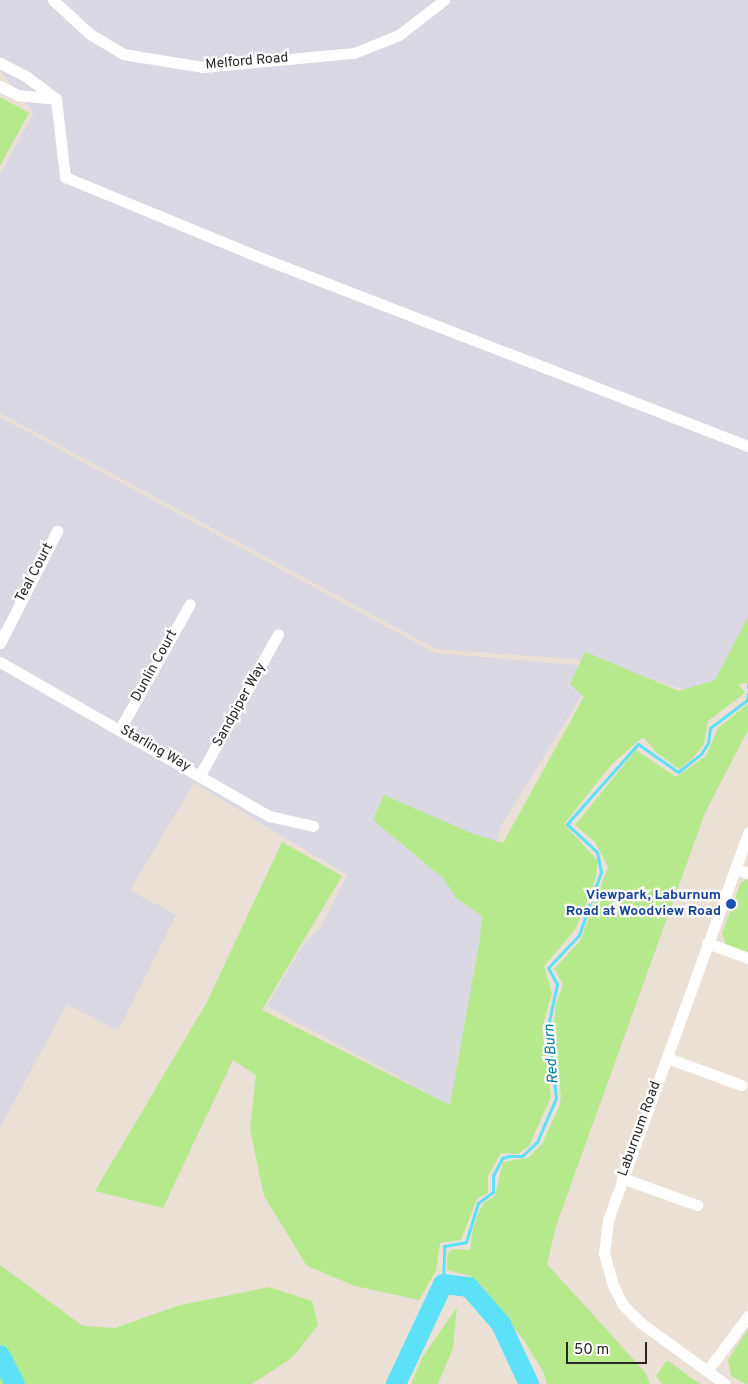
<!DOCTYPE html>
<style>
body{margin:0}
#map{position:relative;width:748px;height:1384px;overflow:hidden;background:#ebe0d6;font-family:Overpass,sans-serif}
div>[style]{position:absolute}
.industrial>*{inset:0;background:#dad8e2}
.green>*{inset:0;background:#b6e88c}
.stream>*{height:3px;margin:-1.5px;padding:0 1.5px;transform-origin:1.5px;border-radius:1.5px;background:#5de1f9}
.river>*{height:20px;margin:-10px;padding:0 10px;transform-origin:10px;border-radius:10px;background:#5de1f9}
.minor>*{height:11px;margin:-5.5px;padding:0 5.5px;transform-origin:5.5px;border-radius:5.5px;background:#fff}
.dots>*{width:14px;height:14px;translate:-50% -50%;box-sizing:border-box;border:2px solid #fff;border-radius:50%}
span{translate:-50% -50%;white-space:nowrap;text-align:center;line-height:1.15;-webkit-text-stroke:4.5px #fff;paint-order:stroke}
.street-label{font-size:14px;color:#272727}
.transit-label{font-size:14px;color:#164399;font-weight:700}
.right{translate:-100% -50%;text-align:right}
.water-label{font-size:15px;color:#017ba0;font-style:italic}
.scale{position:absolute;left:566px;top:1342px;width:81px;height:22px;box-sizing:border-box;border:2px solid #272727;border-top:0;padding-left:6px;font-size:15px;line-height:18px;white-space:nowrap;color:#272727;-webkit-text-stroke:4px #fff;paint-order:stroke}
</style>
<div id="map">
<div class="industrial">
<i style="clip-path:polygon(0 0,748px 0,748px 676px,716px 699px,587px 660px,436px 649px,0 413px,0 174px,34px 113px,0 70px)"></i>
<i style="clip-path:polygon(0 417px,435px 653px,599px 667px,500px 828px,450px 1105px,267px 1006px,303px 945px,321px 927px,347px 875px,194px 783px,130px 890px,176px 915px,118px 1031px,67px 1004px,0 1128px)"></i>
</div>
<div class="green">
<i style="clip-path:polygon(0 97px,29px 113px,0 166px)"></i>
<i style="clip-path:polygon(748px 617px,748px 683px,738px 684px,745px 693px,708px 721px,704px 744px,692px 759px,679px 769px,657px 753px,643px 737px,612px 764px,564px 824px,598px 861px,595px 881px,575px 930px,544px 966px,552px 993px,542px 1028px,551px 1097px,529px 1146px,518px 1154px,501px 1153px,488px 1176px,488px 1193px,477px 1199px,461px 1240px,440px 1243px,436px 1271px,419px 1300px,355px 1286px,307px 1266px,264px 1196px,250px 1129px,256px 1075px,233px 1060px,163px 1208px,95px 1191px,207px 1002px,282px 842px,342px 876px,262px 1010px,450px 1105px,480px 938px,482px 916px,456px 898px,444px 879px,373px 820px,384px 795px,471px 833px,503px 843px,584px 697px,570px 684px,585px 652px,679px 691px,715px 680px)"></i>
<i style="clip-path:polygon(748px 704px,748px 730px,705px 813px,556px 1226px,547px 1264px,645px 1372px,650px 1384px,547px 1384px,544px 1373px,525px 1342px,483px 1287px,471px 1276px,447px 1270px,447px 1254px,452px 1249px,470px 1250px,472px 1233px,477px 1216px,484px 1203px,495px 1196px,503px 1162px,528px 1158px,542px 1144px,559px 1107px,561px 1096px,553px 1031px,556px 1004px,563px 984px,554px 969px,580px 941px,608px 867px,595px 842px,575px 825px,636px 750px,676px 777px,706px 756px,718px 728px)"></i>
<i style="clip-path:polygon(748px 879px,748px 953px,726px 944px,722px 934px,741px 882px)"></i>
<i style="clip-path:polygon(0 1265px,83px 1326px,115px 1328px,180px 1305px,269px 1287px,312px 1301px,318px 1325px,293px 1357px,252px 1384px,0 1384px)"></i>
<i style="clip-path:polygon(457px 1307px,453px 1348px,438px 1384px,411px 1384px,422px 1358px)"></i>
<i style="clip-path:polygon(748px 1329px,748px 1384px,746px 1384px,731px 1376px,728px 1360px)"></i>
<i style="clip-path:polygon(667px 1360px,691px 1378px,701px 1384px,662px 1384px,656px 1376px)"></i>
</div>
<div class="stream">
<i style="left:748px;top:684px;width:3px;rotate:90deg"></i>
<i style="left:443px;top:1284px;width:38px;rotate:-88deg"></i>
<i style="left:444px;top:1246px;width:22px;rotate:-10deg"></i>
<i style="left:466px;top:1242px;width:41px;rotate:-72.9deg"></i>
<i style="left:478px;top:1203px;width:19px;rotate:-36deg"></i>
<i style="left:493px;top:1192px;width:16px;rotate:-90deg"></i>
<i style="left:493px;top:1176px;width:20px;rotate:-63deg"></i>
<i style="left:502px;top:1158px;width:7px;rotate:-16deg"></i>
<i style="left:509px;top:1156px;width:13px"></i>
<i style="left:522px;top:1156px;width:21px;rotate:-43deg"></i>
<i style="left:537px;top:1142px;width:48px;rotate:-66.6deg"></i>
<i style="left:556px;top:1098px;width:72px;rotate:-96.3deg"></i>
<i style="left:548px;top:1026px;width:43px;rotate:-77.9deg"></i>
<i style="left:557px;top:984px;width:18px;rotate:-119deg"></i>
<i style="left:548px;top:968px;width:45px;rotate:-46.8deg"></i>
<i style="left:579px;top:935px;width:67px;rotate:-70.8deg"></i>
<i style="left:601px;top:872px;width:20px;rotate:-101deg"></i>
<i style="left:597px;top:852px;width:41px;rotate:-137deg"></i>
<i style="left:567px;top:824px;width:107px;rotate:-48.4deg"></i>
<i style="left:638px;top:744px;width:49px;rotate:35deg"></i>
<i style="left:678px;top:772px;width:29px;rotate:-38deg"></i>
<i style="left:701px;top:754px;width:13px;rotate:-58deg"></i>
<i style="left:708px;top:743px;width:15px;rotate:-82deg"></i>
<i style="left:710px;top:728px;width:46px;rotate:-37.1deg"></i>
<i style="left:747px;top:700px;width:6px;rotate:-81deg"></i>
</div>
<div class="river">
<i style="left:0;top:1355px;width:33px;rotate:63deg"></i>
<i style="left:396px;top:1384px;width:110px;rotate:-64.8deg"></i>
<i style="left:443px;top:1284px;width:26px;rotate:7deg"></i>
<i style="left:469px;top:1287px;width:49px;rotate:49.1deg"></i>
<i style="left:501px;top:1324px;width:66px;rotate:65deg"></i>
</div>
<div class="minor">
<i style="left:53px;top:0;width:50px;rotate:42.6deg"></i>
<i style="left:90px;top:34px;width:39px;rotate:31deg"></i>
<i style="left:123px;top:54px;width:80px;rotate:9.3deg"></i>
<i style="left:202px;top:67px;width:153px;rotate:-5.3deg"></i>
<i style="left:354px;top:53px;width:48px;rotate:-21.8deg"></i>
<i style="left:399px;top:35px;width:57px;rotate:-37.9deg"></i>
<i style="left:0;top:63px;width:30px;rotate:27deg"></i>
<i style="left:27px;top:77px;width:36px;rotate:37deg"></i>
<i style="left:56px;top:99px;width:79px;rotate:83.4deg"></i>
<i style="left:65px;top:177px;width:199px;rotate:22.4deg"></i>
<i style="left:249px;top:253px;width:535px;rotate:21.15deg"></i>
<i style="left:0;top:86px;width:20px;rotate:27deg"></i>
<i style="left:18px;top:95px;width:36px;rotate:6deg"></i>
<i style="left:0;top:643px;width:126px;rotate:-63deg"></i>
<i style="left:0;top:662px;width:310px;rotate:29.8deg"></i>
<i style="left:269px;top:816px;width:45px;rotate:12.8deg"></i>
<i style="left:120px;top:729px;width:143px;rotate:-60.8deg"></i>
<i style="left:200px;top:775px;width:161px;rotate:-61deg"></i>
<i style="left:735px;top:868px;width:14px;rotate:21deg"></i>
<i style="left:707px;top:943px;width:44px;rotate:20.1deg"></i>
<i style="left:667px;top:1058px;width:79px;rotate:20deg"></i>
<i style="left:622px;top:1178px;width:80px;rotate:19.8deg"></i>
<i style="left:707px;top:1371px;width:69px;rotate:-53.3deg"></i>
<i style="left:725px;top:1384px;width:104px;rotate:-144deg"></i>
<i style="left:641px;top:1323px;width:25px;rotate:-135deg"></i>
<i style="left:623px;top:1305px;width:22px;rotate:-117deg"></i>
<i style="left:613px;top:1285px;width:32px;rotate:-106deg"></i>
<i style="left:604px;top:1254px;width:34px;rotate:-83deg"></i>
<i style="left:608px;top:1220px;width:412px;rotate:-70.1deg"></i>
</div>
<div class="dots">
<i style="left:731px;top:904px;background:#1a4fb4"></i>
</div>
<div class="street-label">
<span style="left:247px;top:62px;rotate:-5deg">Melford Road</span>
<span style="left:35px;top:573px;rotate:-62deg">Teal Court</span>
<span style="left:155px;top:666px;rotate:-61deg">Dunlin Court</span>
<span style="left:240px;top:705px;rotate:-61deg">Sandpiper Way</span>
<span style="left:155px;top:749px;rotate:30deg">Starling Way</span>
<span style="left:640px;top:1129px;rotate:-70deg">Laburnum Road</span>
</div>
<div class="transit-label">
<span class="right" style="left:721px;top:904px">Viewpark, Laburnum<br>Road at Woodview Road</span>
</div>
<div class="water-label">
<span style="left:552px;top:1054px;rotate:-94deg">Red Burn</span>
</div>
<div class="scale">50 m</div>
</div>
